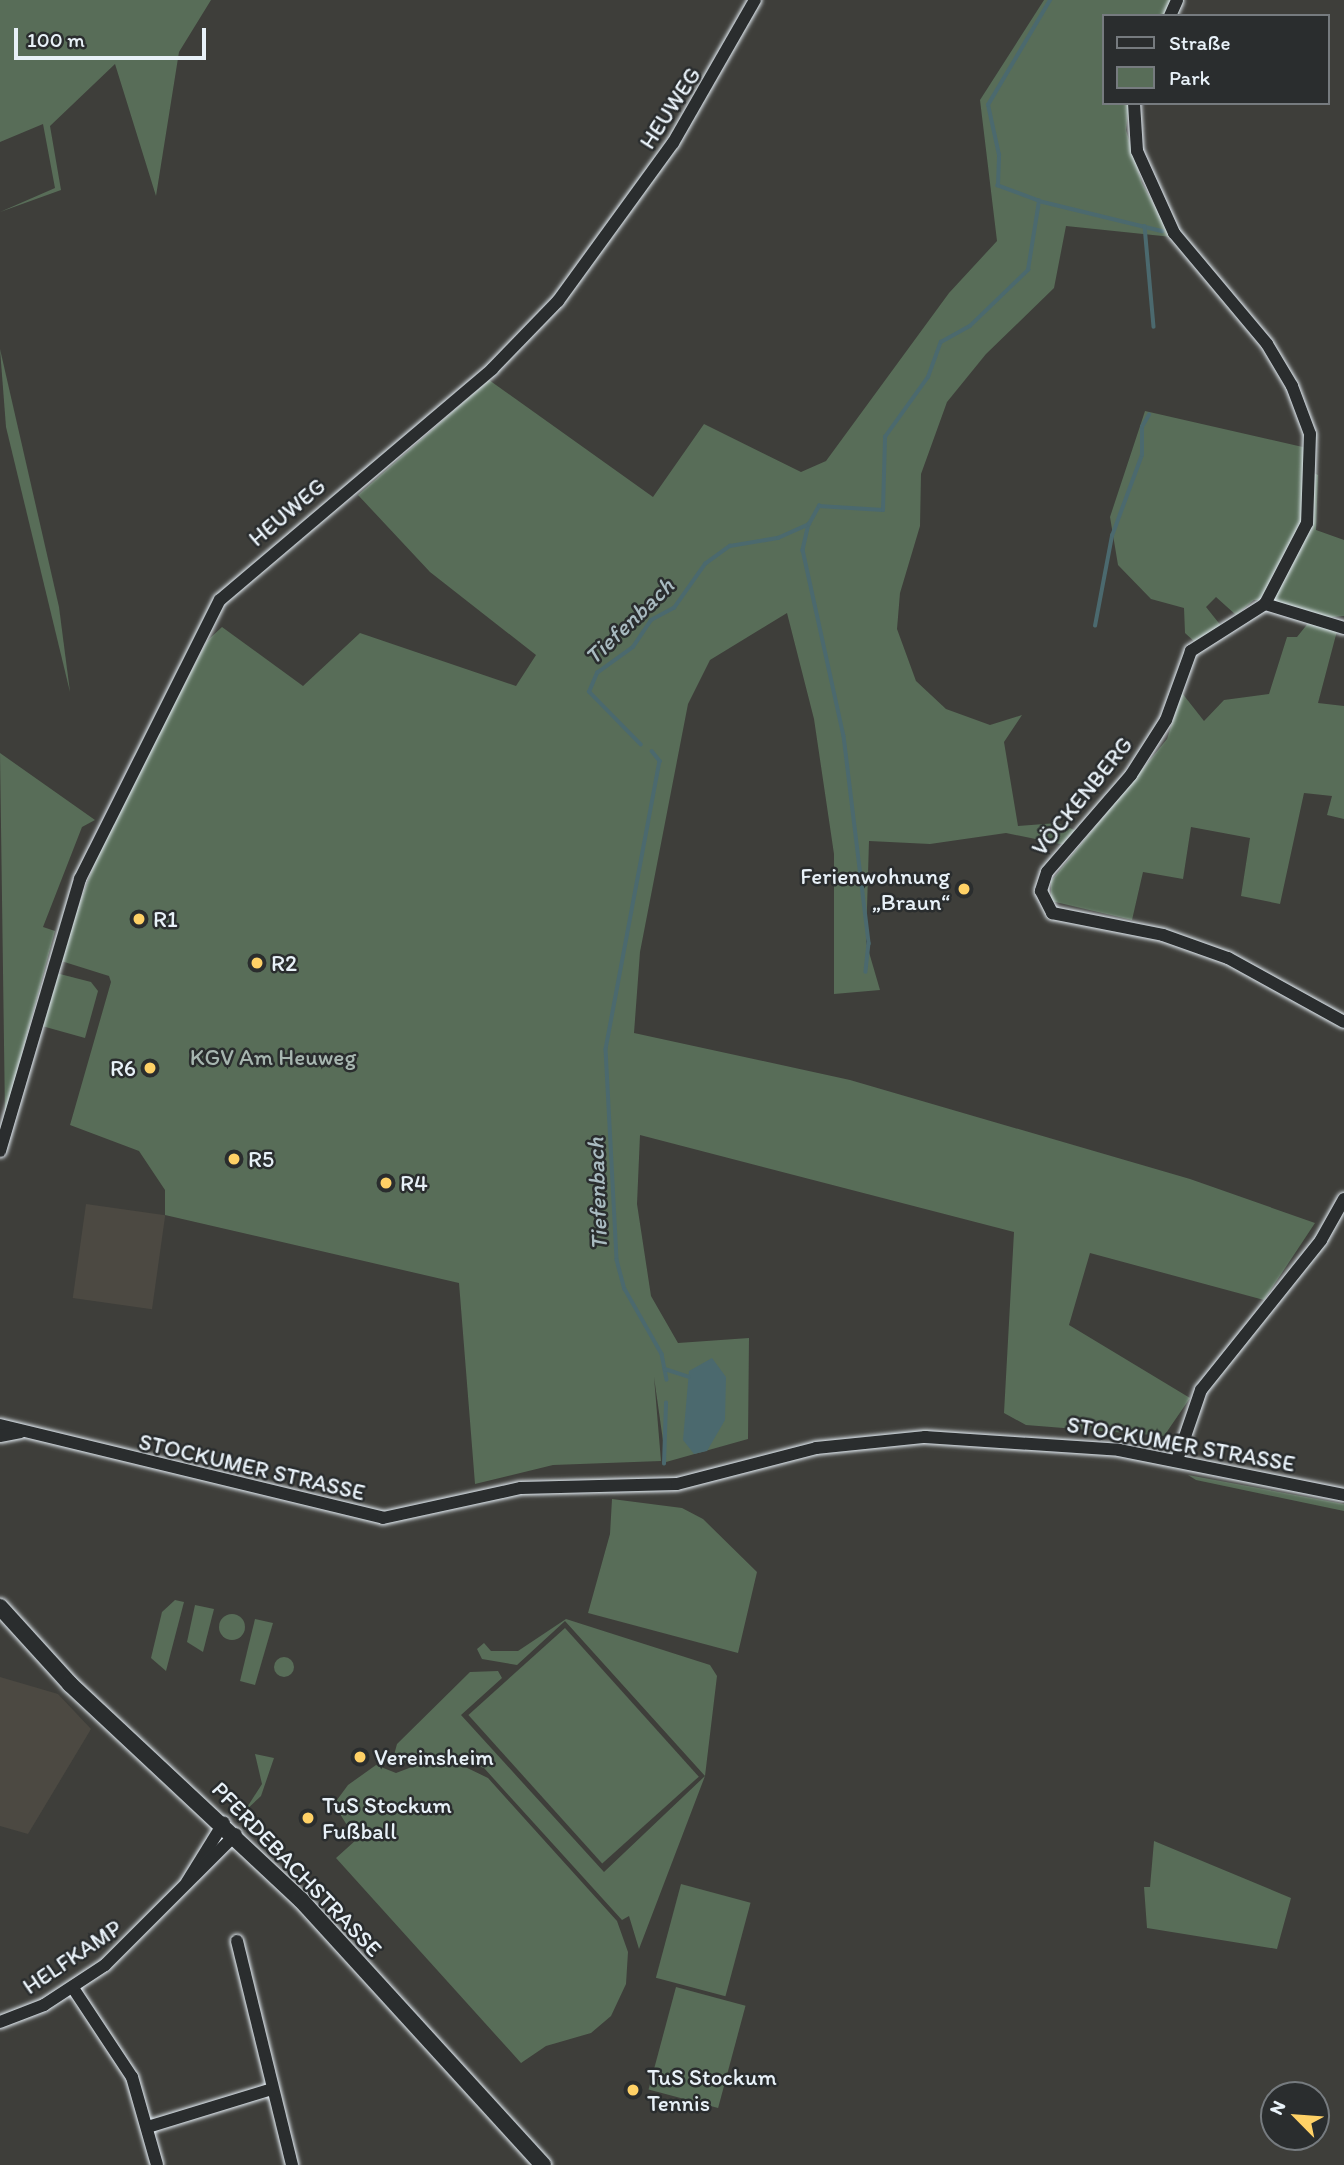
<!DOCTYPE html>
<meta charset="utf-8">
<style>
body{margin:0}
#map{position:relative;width:1344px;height:2165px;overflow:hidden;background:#3e3e3a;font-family:Itim,sans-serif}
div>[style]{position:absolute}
.built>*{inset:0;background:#4c4942;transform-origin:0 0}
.green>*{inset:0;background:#586d58;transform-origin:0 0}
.round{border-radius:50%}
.water>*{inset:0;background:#4b696e}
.stream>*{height:3.5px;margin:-1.75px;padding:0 1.75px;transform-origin:1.75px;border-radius:1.75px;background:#4b696e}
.roads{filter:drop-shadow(0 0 2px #e8f1f8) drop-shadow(0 0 2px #e8f1f8)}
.street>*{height:12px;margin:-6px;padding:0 6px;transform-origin:6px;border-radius:6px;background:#2a2d2e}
.secondary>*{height:16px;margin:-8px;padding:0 8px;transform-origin:8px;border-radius:8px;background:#2a2d2e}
.dots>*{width:19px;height:19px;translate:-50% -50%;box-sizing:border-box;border:4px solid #2a2d2e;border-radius:50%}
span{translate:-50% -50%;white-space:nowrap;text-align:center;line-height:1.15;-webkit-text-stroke:5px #2a2d2e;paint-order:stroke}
.street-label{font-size:23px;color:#e8f1f8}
.poi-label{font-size:23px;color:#e8f1f8}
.right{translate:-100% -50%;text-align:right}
.left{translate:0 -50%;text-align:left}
.park-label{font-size:23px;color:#a7b6b0}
.water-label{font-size:24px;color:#a9bbc1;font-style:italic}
.legend{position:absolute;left:1102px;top:14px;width:228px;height:91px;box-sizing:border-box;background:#2a2d2e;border:2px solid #767b7f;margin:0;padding:9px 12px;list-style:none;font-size:21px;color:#e8f1f8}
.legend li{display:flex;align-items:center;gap:14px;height:35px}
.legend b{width:35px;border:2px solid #767b7f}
.north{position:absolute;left:1260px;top:2081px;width:70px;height:70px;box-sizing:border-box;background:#2a2d2e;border:2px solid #767b7f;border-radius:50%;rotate:295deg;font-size:19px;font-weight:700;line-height:28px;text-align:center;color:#e8f1f8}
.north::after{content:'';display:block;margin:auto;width:24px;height:32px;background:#ffd166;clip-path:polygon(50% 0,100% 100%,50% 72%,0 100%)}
.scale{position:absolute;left:14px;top:28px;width:192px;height:32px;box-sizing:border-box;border:4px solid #e8f1f8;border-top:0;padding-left:9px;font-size:21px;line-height:24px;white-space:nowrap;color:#e8f1f8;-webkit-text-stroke:5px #2a2d2e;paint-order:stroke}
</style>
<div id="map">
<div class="built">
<i style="left:86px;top:1204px;width:80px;height:95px;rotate:8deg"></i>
<i style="clip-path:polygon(0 1677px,58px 1694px,91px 1729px,28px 1834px,0 1826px)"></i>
</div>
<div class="green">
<i style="clip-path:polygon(0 0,211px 0,179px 52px,156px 196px,115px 64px,50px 126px,61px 190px,0 212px,55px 188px,43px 124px,0 142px)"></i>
<i style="clip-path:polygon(1044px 0,1184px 0,1177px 16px,1104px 16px,1104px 103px,1129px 103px,1126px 130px,1142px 183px,1172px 237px,1066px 226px,1054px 288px,986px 354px,947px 402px,921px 474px,920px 526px,900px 593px,897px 629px,916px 681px,946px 709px,990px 725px,1022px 715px,1004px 742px,1018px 826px,1057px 823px,1077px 831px,1065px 845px,1006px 833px,930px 844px,869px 841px,866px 942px,880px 990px,834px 994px,834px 854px,814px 719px,787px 613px,710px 660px,688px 704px,640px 952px,634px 1033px,850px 1080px,1190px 1179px,1315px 1223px,1264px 1300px,1090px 1253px,1069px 1325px,1190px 1398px,1164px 1436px,1026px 1425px,1004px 1413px,1014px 1232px,640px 1135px,637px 1204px,651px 1296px,678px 1343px,749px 1338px,748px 1439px,666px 1462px,654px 1377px,661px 1461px,553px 1465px,475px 1484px,459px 1283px,165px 1215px,165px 1190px,139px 1151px,70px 1125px,111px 982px,109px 976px,58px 960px,103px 841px,207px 641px,222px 627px,303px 686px,360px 633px,516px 686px,536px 655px,430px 572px,358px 495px,489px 380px,653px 497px,704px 424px,801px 472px,826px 461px,949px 293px,997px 241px,980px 100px)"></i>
<i style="clip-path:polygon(0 349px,59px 607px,70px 692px,6px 427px)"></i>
<i style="clip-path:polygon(1145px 411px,1307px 448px,1309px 471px,1318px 475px,1316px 530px,1344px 540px,1344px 616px,1323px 618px,1272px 600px,1254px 600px,1236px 615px,1216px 597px,1206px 607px,1222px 627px,1197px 644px,1185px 633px,1184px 608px,1151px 599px,1118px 565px,1110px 517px)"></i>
<i style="clip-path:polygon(1309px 622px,1337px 631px,1318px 703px,1344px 706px,1344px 819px,1327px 815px,1332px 796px,1304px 793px,1280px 904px,1241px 896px,1250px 838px,1191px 827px,1183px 879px,1143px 872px,1132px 920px,1051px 901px,1051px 881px,1167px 739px,1182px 693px,1204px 721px,1224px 700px,1269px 694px,1287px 637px,1297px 637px)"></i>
<i style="clip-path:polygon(0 753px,95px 820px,82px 827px,43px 927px,55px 931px,5px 1116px)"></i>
<i style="clip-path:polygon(56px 973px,91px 982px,98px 991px,85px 1038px,42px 1026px)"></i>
<i style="clip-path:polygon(1188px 1475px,1344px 1504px,1344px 1511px,1196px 1480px)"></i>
<i style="clip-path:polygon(612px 1499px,682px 1508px,703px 1519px,757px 1572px,738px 1653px,588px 1613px,610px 1534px)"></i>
<i style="clip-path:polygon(175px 1600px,184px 1602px,166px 1671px,151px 1658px,162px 1612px)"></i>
<i style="clip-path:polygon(195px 1605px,214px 1609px,203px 1652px,187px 1642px)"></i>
<i class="round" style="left:219px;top:1614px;width:26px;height:26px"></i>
<i style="clip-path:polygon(255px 1619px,273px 1623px,255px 1685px,240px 1681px)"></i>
<i style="clip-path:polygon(566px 1619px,710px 1665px,717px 1676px,705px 1776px,639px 1949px,629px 1916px,622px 1920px,484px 1768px,448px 1756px,401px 1763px,394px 1755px,397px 1744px,470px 1672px,498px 1671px,502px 1678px,461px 1715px,604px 1872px,705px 1776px,565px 1621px,517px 1665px,482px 1659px,477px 1649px,484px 1643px,491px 1651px,518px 1651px)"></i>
<i style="left:565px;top:1628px;width:200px;height:130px;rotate:48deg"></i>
<i class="round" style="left:274px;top:1657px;width:20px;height:20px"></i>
<i style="clip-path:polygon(255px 1754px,274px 1758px,261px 1796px,244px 1812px,262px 1784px)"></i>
<i style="clip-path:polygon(425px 1762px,457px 1763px,488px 1778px,617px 1921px,628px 1952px,626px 1984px,611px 2016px,591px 2033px,546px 2046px,521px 2063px,336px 1858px,356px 1840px,334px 1804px,348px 1785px,376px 1765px,396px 1773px)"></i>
<i style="clip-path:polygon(1154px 1841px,1291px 1898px,1277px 1949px,1147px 1928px,1144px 1887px,1150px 1887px)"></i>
<i style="left:681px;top:1884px;width:72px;height:97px;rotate:15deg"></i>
<i style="left:676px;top:1987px;width:72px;height:106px;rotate:15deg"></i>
</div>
<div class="water">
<i style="clip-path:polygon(712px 1358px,726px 1377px,725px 1420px,707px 1451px,694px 1454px,683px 1440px,689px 1371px)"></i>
</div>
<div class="stream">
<i style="left:1039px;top:201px;width:127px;rotate:13.7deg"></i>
<i style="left:1145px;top:226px;width:101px;rotate:84.9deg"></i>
<i style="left:809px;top:524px;width:27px;rotate:103deg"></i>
<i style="left:803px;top:550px;width:190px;rotate:77.6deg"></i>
<i style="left:844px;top:736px;width:209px;rotate:83.1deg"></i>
<i style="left:869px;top:943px;width:29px;rotate:96deg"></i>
<i style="left:1095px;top:626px;width:92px;rotate:-79.3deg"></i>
<i style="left:1112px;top:536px;width:86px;rotate:-69.7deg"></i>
<i style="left:1142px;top:455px;width:28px;rotate:-90deg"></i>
<i style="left:1142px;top:427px;width:14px;rotate:-60deg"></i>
<i style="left:641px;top:745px;width:74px;rotate:-134.5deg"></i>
<i style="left:589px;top:692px;width:21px;rotate:-67deg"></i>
<i style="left:597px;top:673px;width:44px;rotate:-35.8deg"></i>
<i style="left:633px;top:647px;width:32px;rotate:-56deg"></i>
<i style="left:651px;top:620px;width:26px;rotate:-28deg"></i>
<i style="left:674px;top:608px;width:54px;rotate:-54.8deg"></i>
<i style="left:705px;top:564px;width:31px;rotate:-36deg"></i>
<i style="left:730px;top:546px;width:49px;rotate:-9.5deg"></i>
<i style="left:778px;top:538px;width:34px;rotate:-24deg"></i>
<i style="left:809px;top:524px;width:21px;rotate:-61deg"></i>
<i style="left:819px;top:506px;width:64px;rotate:3.6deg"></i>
<i style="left:883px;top:510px;width:73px;rotate:-88.4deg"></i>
<i style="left:885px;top:437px;width:74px;rotate:-54.4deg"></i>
<i style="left:928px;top:377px;width:37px;rotate:-70deg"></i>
<i style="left:941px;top:342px;width:33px;rotate:-29deg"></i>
<i style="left:970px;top:326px;width:81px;rotate:-44deg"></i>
<i style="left:1028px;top:270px;width:70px;rotate:-80.9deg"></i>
<i style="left:1039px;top:201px;width:44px;rotate:-159.9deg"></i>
<i style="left:998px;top:186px;width:31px;rotate:-88deg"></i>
<i style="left:999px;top:155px;width:51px;rotate:-102.4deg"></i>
<i style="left:988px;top:105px;width:122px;rotate:-59.4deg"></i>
<i style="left:652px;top:751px;width:13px;rotate:51deg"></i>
<i style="left:660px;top:761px;width:293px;rotate:100.6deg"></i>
<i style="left:606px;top:1049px;width:211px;rotate:87deg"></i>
<i style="left:617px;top:1260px;width:30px;rotate:75deg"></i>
<i style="left:625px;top:1289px;width:75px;rotate:60.4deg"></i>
<i style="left:662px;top:1354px;width:26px;rotate:79deg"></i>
<i style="left:665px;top:1369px;width:25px;rotate:18deg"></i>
<i style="left:664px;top:1464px;width:61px;rotate:-88.1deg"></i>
</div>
<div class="roads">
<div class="street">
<i style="left:1170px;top:16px;width:17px;rotate:-66deg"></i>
<i style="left:1134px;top:103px;width:48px;rotate:86.4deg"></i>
<i style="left:1137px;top:151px;width:90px;rotate:65.7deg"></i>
<i style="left:1174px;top:233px;width:145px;rotate:50deg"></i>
<i style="left:1267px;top:344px;width:49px;rotate:59.2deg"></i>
<i style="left:1292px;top:386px;width:51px;rotate:69.4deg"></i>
<i style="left:1310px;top:434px;width:89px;rotate:91.9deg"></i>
<i style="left:1307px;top:523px;width:91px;rotate:117.4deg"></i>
<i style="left:1344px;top:628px;width:83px;rotate:-163.1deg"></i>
<i style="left:1265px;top:604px;width:88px;rotate:147.6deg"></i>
<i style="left:1191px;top:651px;width:73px;rotate:109.9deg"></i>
<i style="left:1166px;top:720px;width:65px;rotate:122.5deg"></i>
<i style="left:1131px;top:775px;width:128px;rotate:130.9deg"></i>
<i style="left:1047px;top:872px;width:20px;rotate:108deg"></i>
<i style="left:1041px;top:891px;width:25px;rotate:63deg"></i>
<i style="left:1052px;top:913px;width:113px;rotate:11.2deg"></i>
<i style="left:1163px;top:935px;width:69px;rotate:19.5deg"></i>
<i style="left:1228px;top:958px;width:132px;rotate:28.9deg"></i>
<i style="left:0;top:1151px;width:284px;rotate:-73.6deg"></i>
<i style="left:80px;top:879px;width:312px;rotate:-63.4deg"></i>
<i style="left:220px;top:600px;width:357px;rotate:-40.3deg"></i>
<i style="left:492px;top:369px;width:95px;rotate:-45.9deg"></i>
<i style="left:558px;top:301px;width:195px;rotate:-54deg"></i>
<i style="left:673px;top:143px;width:165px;rotate:-60.2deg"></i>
<i style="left:0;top:1425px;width:394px;rotate:13.6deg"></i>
<i style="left:383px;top:1518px;width:141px;rotate:-12.3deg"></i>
<i style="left:521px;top:1488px;width:156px;rotate:-1.5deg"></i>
<i style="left:677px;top:1484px;width:144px;rotate:-14.5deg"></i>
<i style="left:816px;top:1448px;width:110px;rotate:-5.8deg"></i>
<i style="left:925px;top:1437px;width:194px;rotate:3.8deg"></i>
<i style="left:1119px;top:1450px;width:229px;rotate:11.3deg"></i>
<i style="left:0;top:1436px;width:21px;rotate:-11deg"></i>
<i style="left:1177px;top:1460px;width:74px;rotate:-71.1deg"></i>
<i style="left:1201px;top:1390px;width:192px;rotate:-51.3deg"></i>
<i style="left:1321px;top:1240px;width:47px;rotate:-60.7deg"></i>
<i style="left:187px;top:1882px;width:70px;rotate:-58.3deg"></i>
<i style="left:237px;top:1941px;width:231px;rotate:76.2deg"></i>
<i style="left:73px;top:1988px;width:107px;rotate:56.5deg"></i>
<i style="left:132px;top:2077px;width:91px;rotate:74.1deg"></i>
<i style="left:0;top:2022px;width:47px;rotate:-21.1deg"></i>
<i style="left:44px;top:2005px;width:73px;rotate:-33.3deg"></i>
<i style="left:105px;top:1965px;width:185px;rotate:-45deg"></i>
<i style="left:151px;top:2126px;width:127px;rotate:-17deg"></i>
</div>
<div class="secondary">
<i style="left:0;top:1607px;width:104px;rotate:47.7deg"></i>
<i style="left:70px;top:1684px;width:316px;rotate:43.1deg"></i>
<i style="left:301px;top:1900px;width:359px;rotate:47.6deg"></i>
</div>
</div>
<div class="dots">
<i style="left:964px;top:889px;background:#ffd166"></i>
<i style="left:139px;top:919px;background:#ffd166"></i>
<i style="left:257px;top:963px;background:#ffd166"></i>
<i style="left:150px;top:1068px;background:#ffd166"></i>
<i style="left:234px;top:1159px;background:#ffd166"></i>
<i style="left:386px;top:1183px;background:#ffd166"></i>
<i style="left:360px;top:1757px;background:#ffd166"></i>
<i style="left:308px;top:1818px;background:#ffd166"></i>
<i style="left:633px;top:2090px;background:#ffd166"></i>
</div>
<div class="street-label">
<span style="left:670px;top:108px;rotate:-57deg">HEUWEG</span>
<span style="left:287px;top:512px;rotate:-40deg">HEUWEG</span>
<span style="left:1082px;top:796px;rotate:-51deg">VÖCKENBERG</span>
<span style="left:1181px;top:1444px;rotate:10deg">STOCKUMER STRASSE</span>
<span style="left:252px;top:1467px;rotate:13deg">STOCKUMER STRASSE</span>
<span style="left:297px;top:1869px;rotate:46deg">PFERDEBACHSTRASSE</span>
<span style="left:72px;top:1957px;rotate:-34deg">HELFKAMP</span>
</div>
<div class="poi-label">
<span class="right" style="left:950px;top:889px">Ferienwohnung<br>„Braun“</span>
<span class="left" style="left:153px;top:919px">R1</span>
<span class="left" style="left:271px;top:963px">R2</span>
<span class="right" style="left:136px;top:1068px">R6</span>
<span class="left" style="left:248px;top:1159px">R5</span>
<span class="left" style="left:400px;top:1183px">R4</span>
<span class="left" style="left:374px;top:1757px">Vereinsheim</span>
<span class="left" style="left:322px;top:1818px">TuS Stockum<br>Fußball</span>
<span class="left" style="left:647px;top:2090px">TuS Stockum<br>Tennis</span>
</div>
<div class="park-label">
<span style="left:273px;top:1057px">KGV Am Heuweg</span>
</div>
<div class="water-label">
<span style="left:629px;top:621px;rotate:-44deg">Tiefenbach</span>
<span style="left:597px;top:1194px;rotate:-92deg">Tiefenbach</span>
</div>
<ul class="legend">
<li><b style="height:9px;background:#2a2d2e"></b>Straße</li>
<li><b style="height:19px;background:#586d58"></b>Park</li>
</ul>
<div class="north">N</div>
<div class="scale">100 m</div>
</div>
